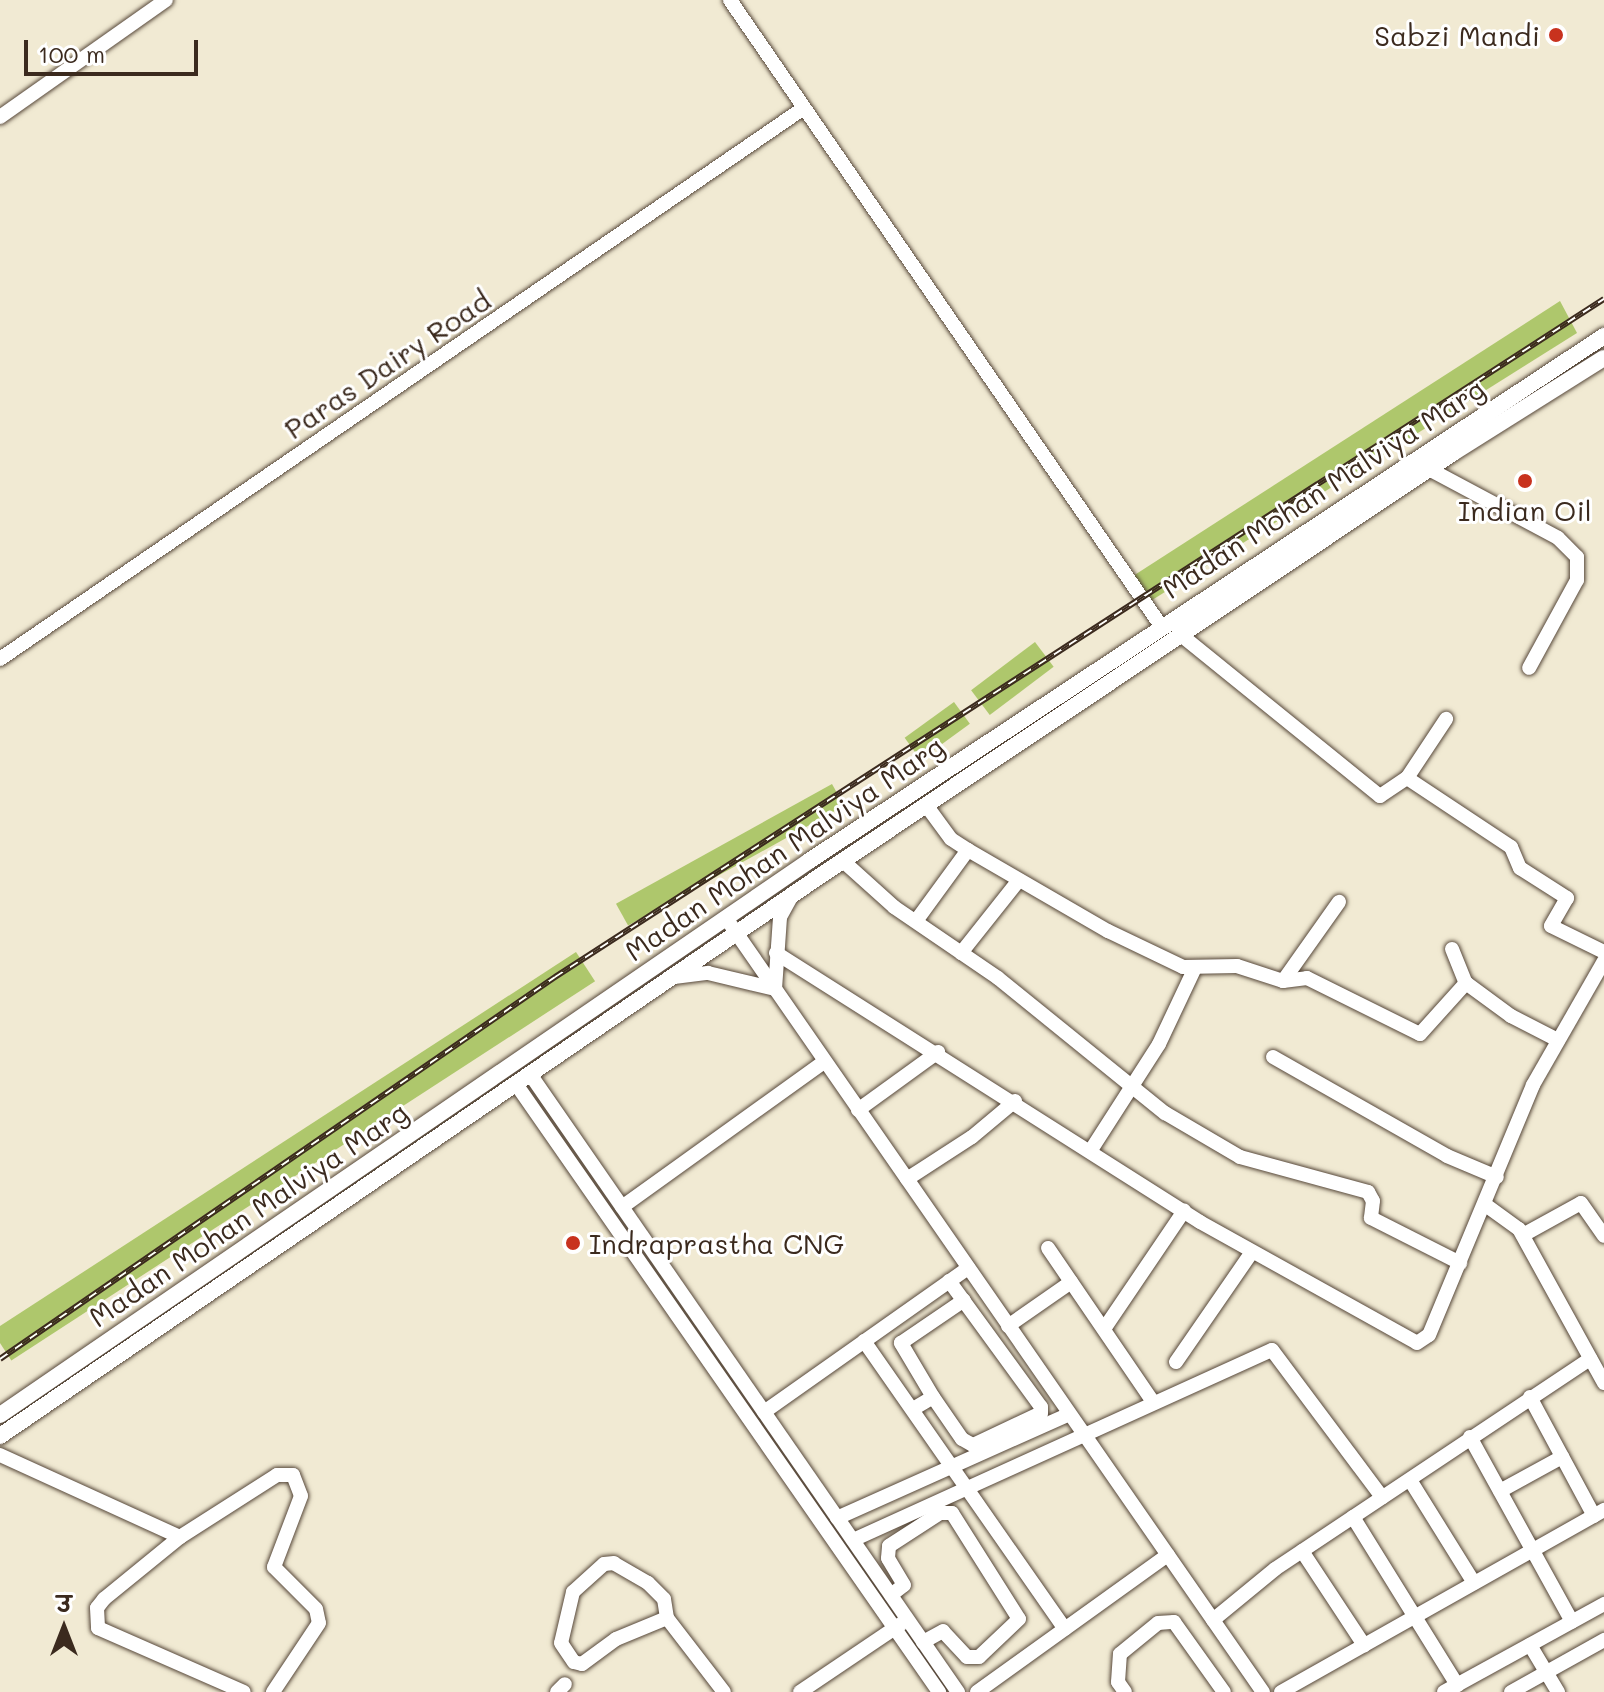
<!DOCTYPE html>
<meta charset="utf-8">
<style>
body{margin:0}
#map{position:relative;width:1604px;height:1692px;overflow:hidden;background:#f1ead3;font-family:Mali,"Playpen Sans Deva",sans-serif}
div>[style]{position:absolute}
.green>*{inset:0;background:#aec76c;transform-origin:0 0}
.roads{filter:drop-shadow(0 0 2px #564739) drop-shadow(0 0 2px #564739)}
.minor>*{height:14px;margin:-7px;padding:0 7px;transform-origin:7px;border-radius:7px;background:#fff}
.major>*{height:16px;margin:-8px;padding:0 8px;transform-origin:8px;border-radius:8px;background:#fff}
.rail>*{height:6px;margin-top:-3px;transform-origin:0;background:repeating-linear-gradient(90deg,#fff 0 9px,#3b2a1e 0 18px);box-sizing:border-box;border-block:2px solid #3b2a1e}
.dots>*{width:22px;height:22px;translate:-50% -50%;box-sizing:border-box;border:4px solid #fff;border-radius:50%}
span{translate:-50% -50%;white-space:nowrap;text-align:center;line-height:1.15;-webkit-text-stroke:6px #fff;paint-order:stroke}
.poi-label{font-size:28px;color:#3b2a1e}
.right{translate:-100% -50%;text-align:right}
.left{translate:0 -50%;text-align:left}
.street-label{font-size:28px;color:#3b2a1e}
.north{position:absolute;left:24px;top:1588px;width:80px;height:80px;-webkit-text-stroke:6px #fff;paint-order:stroke;rotate:0deg;font-size:22px;font-weight:700;line-height:32px;text-align:center;color:#3b2a1e}
.north::after{content:'';display:block;margin:auto;width:28px;height:36px;background:#3b2a1e;clip-path:polygon(50% 0,100% 100%,50% 72%,0 100%)}
.scale{position:absolute;left:24px;top:40px;width:174px;height:36px;box-sizing:border-box;border:4px solid #3b2a1e;border-top:0;padding-left:10px;font-size:24px;line-height:28px;white-space:nowrap;color:#3b2a1e;-webkit-text-stroke:6px #fff;paint-order:stroke}
</style>
<div id="map">
<div class="green">
<i style="clip-path:polygon(1560px 301px,1577px 333px,1149px 602px,1133px 576px)"></i>
<i style="left:1035px;top:642px;width:31px;height:80px;rotate:53deg"></i>
<i style="left:954px;top:702px;width:27px;height:61px;rotate:54deg"></i>
<i style="left:832px;top:784px;width:25px;height:247px;rotate:61deg"></i>
<i style="left:576px;top:952px;width:35px;height:696px;rotate:57deg"></i>
</div>
<div class="roads">
<div class="minor">
<i style="left:730px;top:0;width:760px;rotate:55.45deg"></i>
<i style="left:0;top:117px;width:203px;rotate:-35.2deg"></i>
<i style="left:1429px;top:469px;width:146px;rotate:28.1deg"></i>
<i style="left:1558px;top:538px;width:27px;rotate:45deg"></i>
<i style="left:1577px;top:557px;width:23px;rotate:90deg"></i>
<i style="left:1577px;top:580px;width:100px;rotate:118.6deg"></i>
<i style="left:1181px;top:635px;width:256px;rotate:39deg"></i>
<i style="left:1380px;top:796px;width:32px;rotate:-34deg"></i>
<i style="left:1407px;top:778px;width:71px;rotate:-56.5deg"></i>
<i style="left:0;top:659px;width:971px;rotate:-34.43deg"></i>
<i style="left:1407px;top:778px;width:125px;rotate:33.6deg"></i>
<i style="left:1511px;top:847px;width:23px;rotate:67deg"></i>
<i style="left:1520px;top:868px;width:56px;rotate:32.6deg"></i>
<i style="left:1567px;top:898px;width:32px;rotate:120deg"></i>
<i style="left:1551px;top:926px;width:59px;rotate:26.1deg"></i>
<i style="left:926px;top:805px;width:42px;rotate:53.7deg"></i>
<i style="left:951px;top:839px;width:20px;rotate:33deg"></i>
<i style="left:968px;top:850px;width:162px;rotate:30.1deg"></i>
<i style="left:1108px;top:931px;width:83px;rotate:25.6deg"></i>
<i style="left:1183px;top:967px;width:54px;rotate:-1.1deg"></i>
<i style="left:1237px;top:966px;width:48px;rotate:18.1deg"></i>
<i style="left:1283px;top:981px;width:24px;rotate:-7deg"></i>
<i style="left:1307px;top:978px;width:126px;rotate:26.4deg"></i>
<i style="left:1420px;top:1034px;width:69px;rotate:-48deg"></i>
<i style="left:843px;top:861px;width:69px;rotate:42deg"></i>
<i style="left:894px;top:907px;width:126px;rotate:34.3deg"></i>
<i style="left:998px;top:978px;width:215px;rotate:39deg"></i>
<i style="left:1165px;top:1113px;width:87px;rotate:30.4deg"></i>
<i style="left:1240px;top:1157px;width:133px;rotate:15.3deg"></i>
<i style="left:1368px;top:1192px;width:10px;rotate:61deg"></i>
<i style="left:1373px;top:1201px;width:17px;rotate:97deg"></i>
<i style="left:1371px;top:1218px;width:100px;rotate:26.8deg"></i>
<i style="left:726px;top:918px;width:942px;rotate:55.25deg"></i>
<i style="left:916px;top:921px;width:88px;rotate:-53.8deg"></i>
<i style="left:1452px;top:949px;width:37px;rotate:68deg"></i>
<i style="left:1466px;top:983px;width:56px;rotate:36.3deg"></i>
<i style="left:1511px;top:1016px;width:53px;rotate:27.1deg"></i>
<i style="left:776px;top:953px;width:502px;rotate:32.39deg"></i>
<i style="left:1200px;top:1222px;width:248px;rotate:29.1deg"></i>
<i style="left:1417px;top:1343px;width:14px;rotate:-34deg"></i>
<i style="left:1429px;top:1335px;width:271px;rotate:-67.4deg"></i>
<i style="left:1533px;top:1085px;width:143px;rotate:-60.2deg"></i>
<i style="left:961px;top:953px;width:93px;rotate:-51.5deg"></i>
<i style="left:674px;top:977px;width:34px;rotate:-7deg"></i>
<i style="left:708px;top:973px;width:69px;rotate:13.4deg"></i>
<i style="left:775px;top:989px;width:72px;rotate:-86deg"></i>
<i style="left:780px;top:917px;width:23px;rotate:-61deg"></i>
<i style="left:1283px;top:981px;width:97px;rotate:-54.7deg"></i>
<i style="left:1273px;top:1057px;width:200px;rotate:29.6deg"></i>
<i style="left:1447px;top:1156px;width:54px;rotate:22.8deg"></i>
<i style="left:530px;top:1074px;width:752px;rotate:55.3deg"></i>
<i style="left:516px;top:1084px;width:741px;rotate:55.17deg"></i>
<i style="left:858px;top:1110px;width:99px;rotate:-35.9deg"></i>
<i style="left:1091px;top:1150px;width:126px;rotate:-57.3deg"></i>
<i style="left:1159px;top:1044px;width:82px;rotate:-64.7deg"></i>
<i style="left:907px;top:1179px;width:77px;rotate:-32.9deg"></i>
<i style="left:972px;top:1137px;width:56px;rotate:-39.9deg"></i>
<i style="left:1487px;top:1206px;width:39px;rotate:36deg"></i>
<i style="left:1519px;top:1229px;width:176px;rotate:61.1deg"></i>
<i style="left:622px;top:1207px;width:249px;rotate:-35.7deg"></i>
<i style="left:1523px;top:1235px;width:66px;rotate:-28.9deg"></i>
<i style="left:1581px;top:1203px;width:40px;rotate:55.1deg"></i>
<i style="left:1048px;top:1248px;width:186px;rotate:55.7deg"></i>
<i style="left:1008px;top:1326px;width:77px;rotate:-34.9deg"></i>
<i style="left:1104px;top:1329px;width:143px;rotate:-55.9deg"></i>
<i style="left:864px;top:1341px;width:351px;rotate:55.1deg"></i>
<i style="left:1176px;top:1362px;width:134px;rotate:-55.4deg"></i>
<i style="left:933px;top:1397px;width:51px;rotate:55.4deg"></i>
<i style="left:962px;top:1439px;width:13px;rotate:29deg"></i>
<i style="left:973px;top:1445px;width:75px;rotate:-25.2deg"></i>
<i style="left:1041px;top:1413px;width:6px;rotate:-90deg"></i>
<i style="left:1041px;top:1407px;width:156px;rotate:-126.1deg"></i>
<i style="left:1530px;top:1397px;width:135px;rotate:61.7deg"></i>
<i style="left:913px;top:1409px;width:23px;rotate:-31deg"></i>
<i style="left:933px;top:1397px;width:63px;rotate:-120.7deg"></i>
<i style="left:901px;top:1343px;width:76px;rotate:-34.3deg"></i>
<i style="left:764px;top:1412px;width:250px;rotate:-35.2deg"></i>
<i style="left:1470px;top:1437px;width:211px;rotate:61.1deg"></i>
<i style="left:0;top:1455px;width:198px;rotate:24.5deg"></i>
<i style="left:180px;top:1537px;width:115px;rotate:-32.6deg"></i>
<i style="left:277px;top:1475px;width:16px"></i>
<i style="left:293px;top:1475px;width:22px;rotate:69deg"></i>
<i style="left:301px;top:1496px;width:76px;rotate:110.8deg"></i>
<i style="left:274px;top:1567px;width:59px;rotate:45deg"></i>
<i style="left:316px;top:1609px;width:14px;rotate:78deg"></i>
<i style="left:319px;top:1623px;width:83px;rotate:123.7deg"></i>
<i style="left:1410px;top:1480px;width:121px;rotate:58.1deg"></i>
<i style="left:1500px;top:1491px;width:71px;rotate:-28.7deg"></i>
<i style="left:1353px;top:1517px;width:198px;rotate:58.2deg"></i>
<i style="left:837px;top:1518px;width:254px;rotate:-24.1deg"></i>
<i style="left:180px;top:1537px;width:98px;rotate:140.8deg"></i>
<i style="left:104px;top:1599px;width:11px;rotate:128deg"></i>
<i style="left:97px;top:1608px;width:20px;rotate:87deg"></i>
<i style="left:98px;top:1628px;width:159px;rotate:23.7deg"></i>
<i style="left:853px;top:1540px;width:460px;rotate:-24.4deg"></i>
<i style="left:1272px;top:1350px;width:184px;rotate:53.2deg"></i>
<i style="left:1302px;top:1551px;width:113px;rotate:56.6deg"></i>
<i style="left:891px;top:1595px;width:16px;rotate:-38deg"></i>
<i style="left:904px;top:1585px;width:31px;rotate:-121deg"></i>
<i style="left:888px;top:1558px;width:12px;rotate:-85deg"></i>
<i style="left:889px;top:1546px;width:61px;rotate:-32.9deg"></i>
<i style="left:940px;top:1513px;width:12px"></i>
<i style="left:952px;top:1513px;width:125px;rotate:57.7deg"></i>
<i style="left:1019px;top:1619px;width:55px;rotate:136.5deg"></i>
<i style="left:979px;top:1657px;width:12px;rotate:180deg"></i>
<i style="left:967px;top:1657px;width:35px;rotate:-133deg"></i>
<i style="left:943px;top:1631px;width:23px;rotate:151deg"></i>
<i style="left:667px;top:1618px;width:19px;rotate:-99deg"></i>
<i style="left:664px;top:1599px;width:23px;rotate:-135deg"></i>
<i style="left:648px;top:1583px;width:39px;rotate:-150deg"></i>
<i style="left:614px;top:1563px;width:10px;rotate:174deg"></i>
<i style="left:604px;top:1564px;width:42px;rotate:137.9deg"></i>
<i style="left:573px;top:1592px;width:52px;rotate:103.2deg"></i>
<i style="left:561px;top:1643px;width:23px;rotate:56deg"></i>
<i style="left:574px;top:1662px;width:8px;rotate:14deg"></i>
<i style="left:582px;top:1664px;width:42px;rotate:-36.3deg"></i>
<i style="left:616px;top:1639px;width:55px;rotate:-22.4deg"></i>
<i style="left:667px;top:1618px;width:93px;rotate:52.4deg"></i>
<i style="left:1213px;top:1620px;width:80px;rotate:-39.4deg"></i>
<i style="left:1275px;top:1569px;width:379px;rotate:-33.7deg"></i>
<i style="left:1530px;top:1645px;width:55px;rotate:59.2deg"></i>
<i style="left:557px;top:1692px;width:11px;rotate:-45deg"></i>
<i style="left:800px;top:1692px;width:122px;rotate:-34deg"></i>
<i style="left:977px;top:1692px;width:235px;rotate:-35.7deg"></i>
<i style="left:1125px;top:1692px;width:12px;rotate:-125deg"></i>
<i style="left:1118px;top:1682px;width:28px;rotate:-86deg"></i>
<i style="left:1120px;top:1654px;width:49px;rotate:-39.2deg"></i>
<i style="left:1158px;top:1623px;width:16px;rotate:-4deg"></i>
<i style="left:1174px;top:1622px;width:86px;rotate:54.5deg"></i>
<i style="left:1281px;top:1692px;width:371px;rotate:-29.4deg"></i>
<i style="left:1444px;top:1692px;width:183px;rotate:-28.8deg"></i>
<i style="left:1511px;top:1692px;width:107px;rotate:-29.2deg"></i>
</div>
<div class="major">
<i style="left:0;top:1415px;width:981px;rotate:-34.4deg"></i>
<i style="left:809px;top:861px;width:953px;rotate:-33.44deg"></i>
<i style="left:0;top:1436px;width:997px;rotate:-34.33deg"></i>
<i style="left:823px;top:874px;width:758px;rotate:-33.75deg"></i>
<i style="left:1453px;top:453px;width:178px;rotate:-32.2deg"></i>
</div>
</div>
<div class="rail">
<i style="left:0;top:1359px;width:674px;rotate:-34.54deg"></i>
<i style="left:555px;top:977px;width:1249px;rotate:-32.88deg"></i>
</div>
<div class="dots">
<i style="left:1556px;top:35px;background:#c8321e"></i>
<i style="left:1525px;top:481px;background:#c8321e"></i>
<i style="left:573px;top:1243px;background:#c8321e"></i>
</div>
<div class="poi-label">
<span class="right" style="left:1540px;top:35px">Sabzi Mandi</span>
<span style="left:1525px;top:510px">Indian Oil</span>
<span class="left" style="left:589px;top:1243px">Indraprastha CNG</span>
</div>
<div class="street-label">
<span style="left:387px;top:364px;rotate:-34deg">Paras Dairy Road</span>
<span style="left:1323px;top:488px;rotate:-33deg">Madan Mohan Malviya Marg</span>
<span style="left:784px;top:848px;rotate:-34deg">Madan Mohan Malviya Marg</span>
<span style="left:248px;top:1214px;rotate:-34deg">Madan Mohan Malviya Marg</span>
</div>
<div class="north">उ</div>
<div class="scale">100 m</div>
</div>
